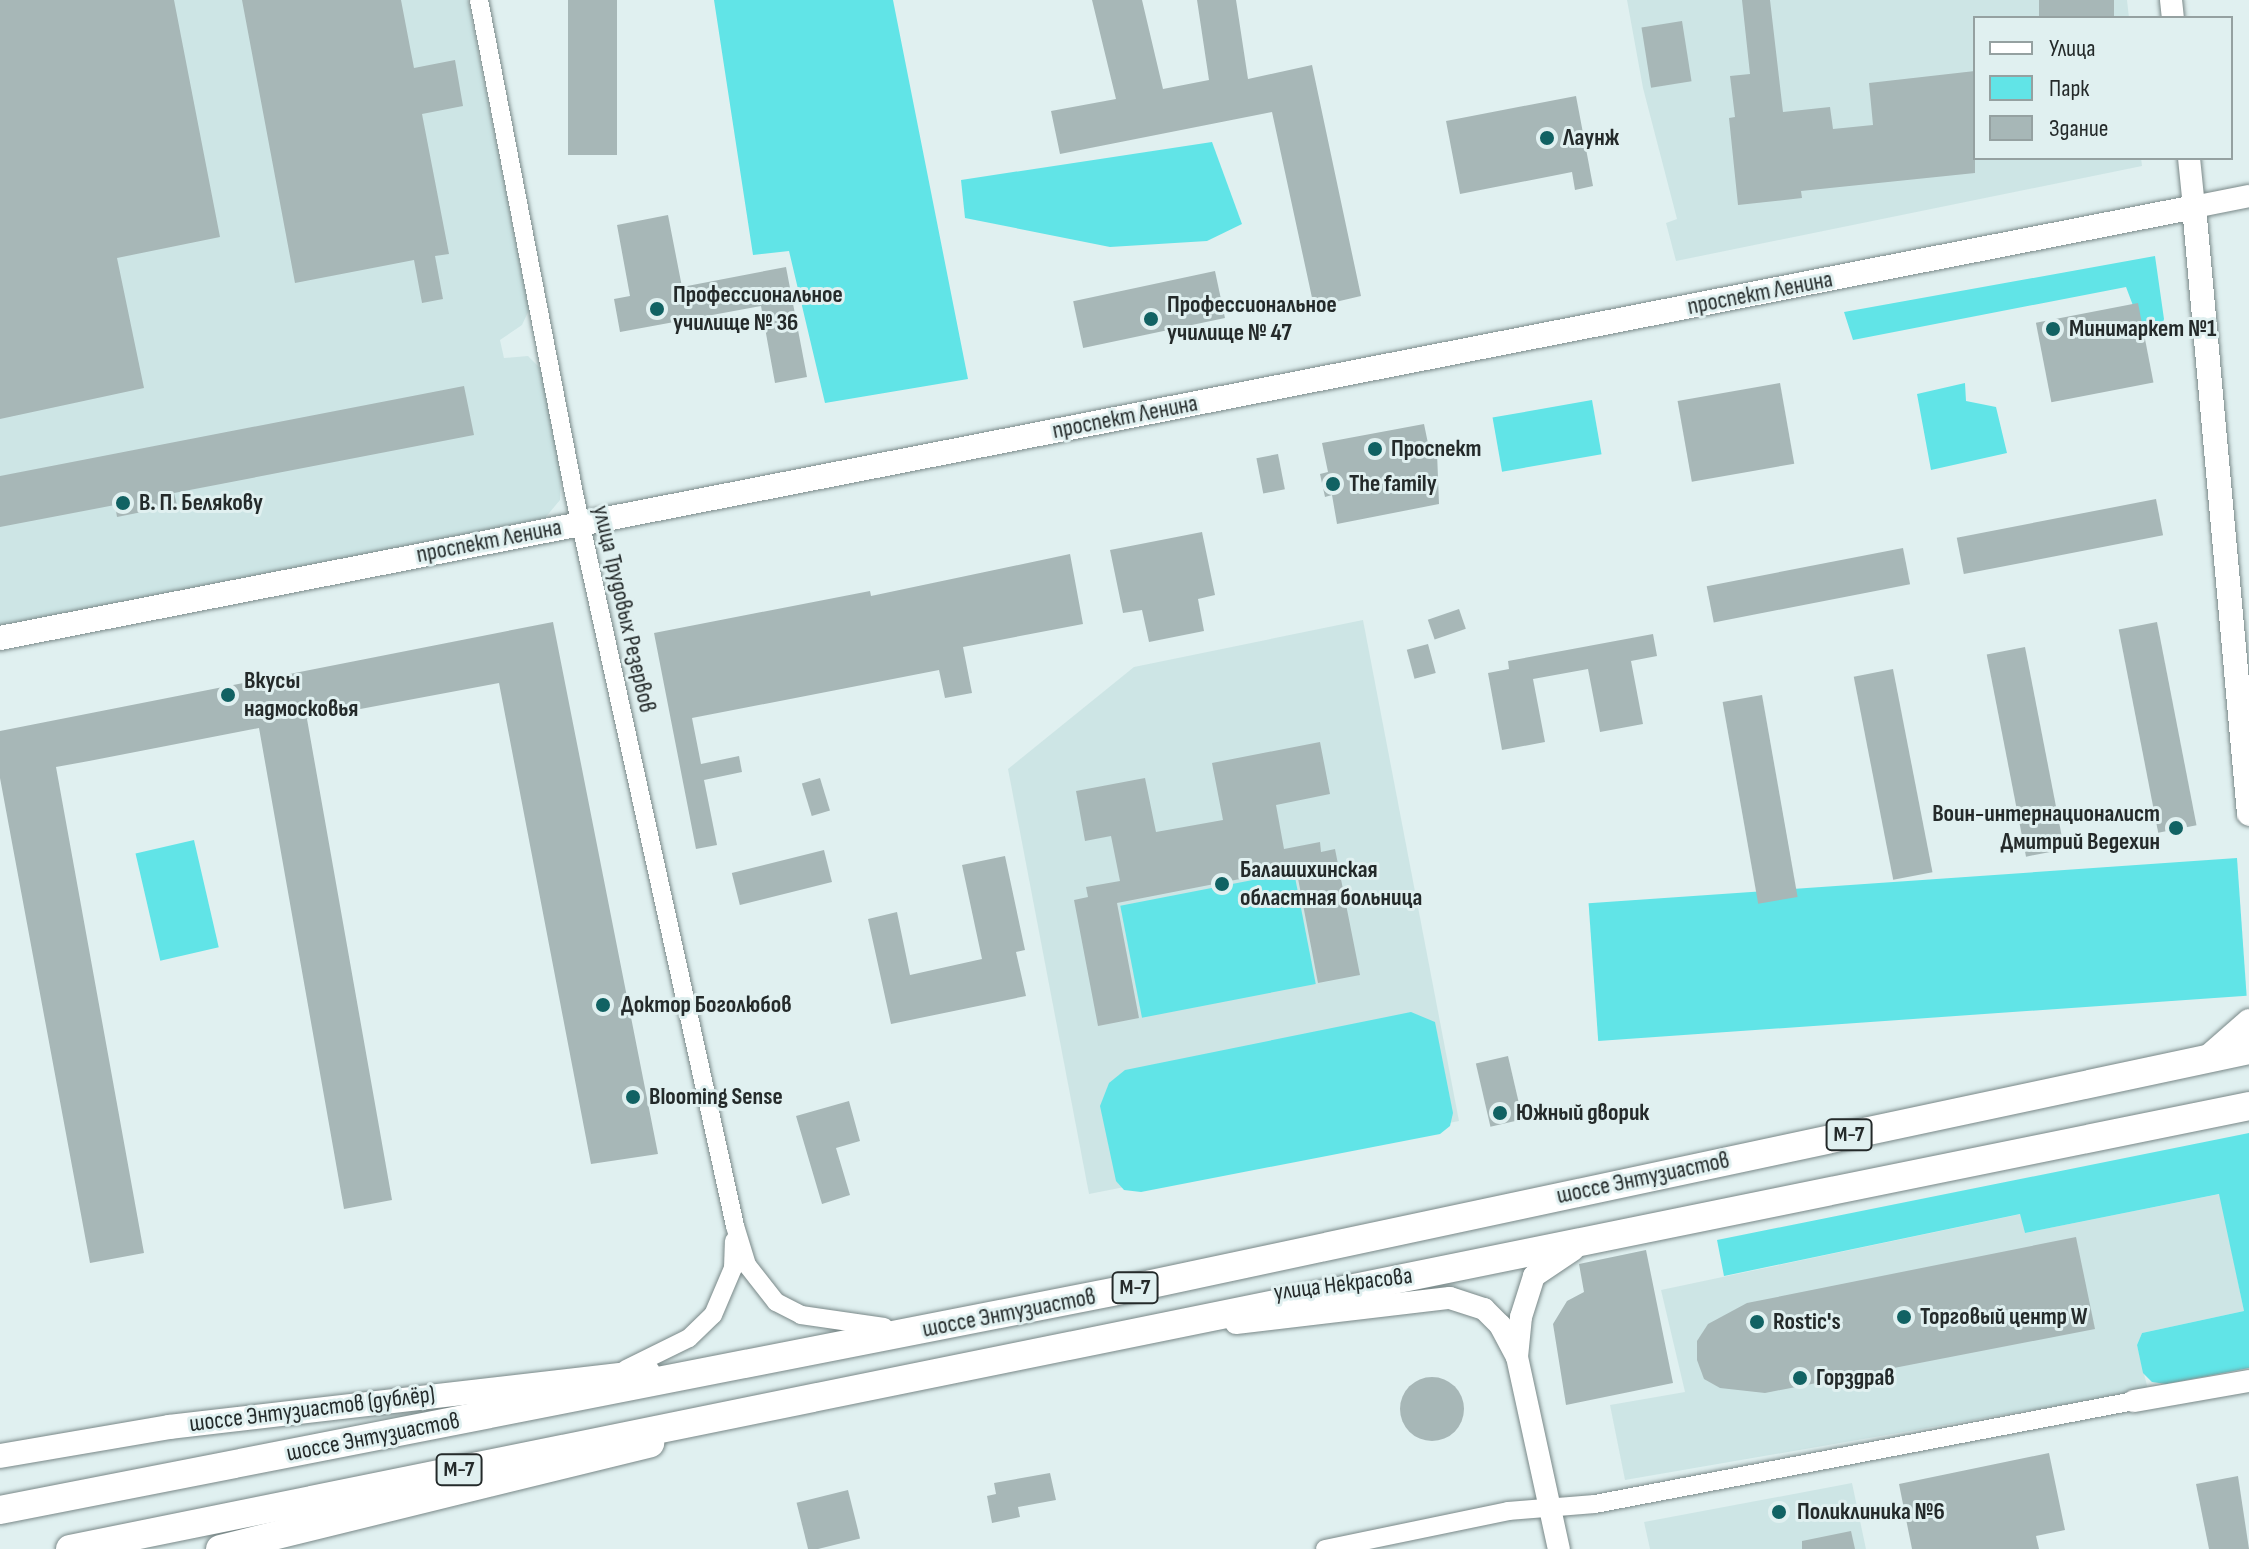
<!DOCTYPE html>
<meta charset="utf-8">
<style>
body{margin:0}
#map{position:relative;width:2249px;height:1549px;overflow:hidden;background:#e0f0f0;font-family:"Sofia Sans Condensed",sans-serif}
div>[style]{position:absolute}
.built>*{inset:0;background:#cde5e5}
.green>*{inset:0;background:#61e4e7;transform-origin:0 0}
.building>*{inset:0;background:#a7b7b7;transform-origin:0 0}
.round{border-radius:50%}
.roads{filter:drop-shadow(0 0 2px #798888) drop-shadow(0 0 2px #798888)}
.minor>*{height:18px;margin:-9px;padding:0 9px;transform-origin:9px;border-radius:9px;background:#fff}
.tertiary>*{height:22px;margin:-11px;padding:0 11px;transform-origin:11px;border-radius:11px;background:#fff}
.secondary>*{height:24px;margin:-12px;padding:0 12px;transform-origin:12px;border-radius:12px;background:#fff}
.primary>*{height:28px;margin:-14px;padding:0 14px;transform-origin:14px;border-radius:14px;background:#fff}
.trunk>*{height:28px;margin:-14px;padding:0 14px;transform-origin:14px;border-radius:14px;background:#fff}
.dots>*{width:22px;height:22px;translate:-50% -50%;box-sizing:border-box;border:4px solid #e0f0f0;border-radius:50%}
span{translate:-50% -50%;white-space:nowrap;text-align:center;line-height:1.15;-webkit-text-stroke:6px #e0f0f0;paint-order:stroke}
.shield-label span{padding:2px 6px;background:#e0f0f0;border:2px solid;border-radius:6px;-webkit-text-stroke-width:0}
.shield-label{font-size:22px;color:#242a2a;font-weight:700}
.poi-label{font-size:24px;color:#242a2a;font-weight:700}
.left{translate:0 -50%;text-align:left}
.right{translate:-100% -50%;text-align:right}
.street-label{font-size:24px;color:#242a2a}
.legend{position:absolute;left:1973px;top:16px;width:260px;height:144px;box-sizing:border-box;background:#e0f0f0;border:2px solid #95a1a1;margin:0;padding:10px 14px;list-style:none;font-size:24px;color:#242a2a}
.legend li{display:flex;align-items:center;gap:16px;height:40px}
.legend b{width:40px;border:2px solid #95a1a1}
</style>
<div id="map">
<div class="built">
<i style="clip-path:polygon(0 0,468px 0,529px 310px,522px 325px,500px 340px,504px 358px,528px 356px,541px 369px,561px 476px,560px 500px,545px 518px,0 628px)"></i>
<i style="clip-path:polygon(1627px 0,2127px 0,2129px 18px,1975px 18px,1975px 158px,2141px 158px,2142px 166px,1676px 261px,1666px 223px,1677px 219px,1643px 88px)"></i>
<i style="clip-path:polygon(1363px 620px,1459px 1121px,1089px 1194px,1008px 769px,1134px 667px)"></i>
<i style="clip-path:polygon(2220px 1194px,2244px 1311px,2142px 1333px,2137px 1345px,2148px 1390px,1625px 1480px,1610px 1405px,1685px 1392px,1661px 1290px,2021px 1214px,2025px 1233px)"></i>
<i style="clip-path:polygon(1852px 1483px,1866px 1549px,1650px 1549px,1644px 1522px)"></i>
</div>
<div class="green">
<i style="clip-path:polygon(714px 0,893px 0,968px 379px,825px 403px,789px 251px,753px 255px)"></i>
<i style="clip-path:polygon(1212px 142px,1242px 224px,1207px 241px,1110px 247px,965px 218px,961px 180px)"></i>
<i style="clip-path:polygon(2155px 256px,2164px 319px,2159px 336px,2143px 332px,2126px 287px,1853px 340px,1844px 312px)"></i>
<i style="clip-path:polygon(1965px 383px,1966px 401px,1996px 407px,2007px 453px,1931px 470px,1917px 394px)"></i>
<i style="left:1592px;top:400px;width:55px;height:101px;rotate:80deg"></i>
<i style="left:194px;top:840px;width:110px;height:60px;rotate:77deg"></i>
<i style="left:2237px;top:858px;width:138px;height:650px;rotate:86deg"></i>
<i style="left:1294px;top:872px;width:114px;height:177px;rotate:79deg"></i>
<i style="clip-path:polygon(1411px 1012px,1435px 1022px,1453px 1113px,1450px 1126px,1440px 1134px,1141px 1192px,1124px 1190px,1116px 1181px,1100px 1106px,1109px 1083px,1125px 1070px)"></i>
<i style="clip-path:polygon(2249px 1133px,2249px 1368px,2166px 1384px,2152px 1382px,2143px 1373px,2137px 1345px,2142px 1333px,2244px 1311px,2219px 1194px,2025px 1233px,2020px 1214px,1724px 1276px,1717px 1240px)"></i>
</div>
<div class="building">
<i style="clip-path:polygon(0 0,174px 0,220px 237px,117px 258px,144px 388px,0 419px)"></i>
<i style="clip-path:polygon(242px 0,401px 0,414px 68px,455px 60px,463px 106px,422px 114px,449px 254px,435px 256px,443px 299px,422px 303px,414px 260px,295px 283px)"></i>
<i style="left:568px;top:0;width:49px;height:155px"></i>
<i style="clip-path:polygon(1092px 0,1142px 0,1163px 89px,1209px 80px,1197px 0,1236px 0,1248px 79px,1312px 65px,1361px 296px,1314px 307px,1272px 112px,1060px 154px,1051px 111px,1116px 99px)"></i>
<i style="clip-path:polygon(1742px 0,1770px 0,1783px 112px,1830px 107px,1833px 129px,1873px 125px,1869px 83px,1975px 71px,1975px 173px,1801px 191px,1802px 198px,1738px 205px,1729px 118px,1735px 117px,1730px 76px,1750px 74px)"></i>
<i style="left:2039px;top:0;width:75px;height:18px"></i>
<i style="left:1682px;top:21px;width:61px;height:41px;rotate:81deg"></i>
<i style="clip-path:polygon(1576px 96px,1593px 186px,1575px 190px,1572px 172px,1460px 194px,1446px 121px)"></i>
<i style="clip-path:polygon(668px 215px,682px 287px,786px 267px,807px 377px,775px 383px,761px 306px,620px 332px,614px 299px,630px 296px,617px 225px)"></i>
<i style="left:1215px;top:271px;width:48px;height:145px;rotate:78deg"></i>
<i style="left:2138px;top:303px;width:81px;height:104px;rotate:79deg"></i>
<i style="left:1780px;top:383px;width:82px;height:104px;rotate:80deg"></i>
<i style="clip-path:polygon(464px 386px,474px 435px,174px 493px,177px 505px,117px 517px,115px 505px,0 527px,0 476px)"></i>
<i style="clip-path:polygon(1424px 424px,1430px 453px,1437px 452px,1439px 504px,1337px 524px,1332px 495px,1325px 497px,1320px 474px,1328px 472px,1322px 443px)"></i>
<i style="left:1278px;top:454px;width:36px;height:22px;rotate:79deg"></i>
<i style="left:2156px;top:499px;width:37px;height:203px;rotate:79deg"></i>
<i style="clip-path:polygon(1202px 532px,1215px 595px,1198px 599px,1204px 631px,1149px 642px,1142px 610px,1123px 613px,1110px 550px)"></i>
<i style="left:1903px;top:548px;width:37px;height:200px;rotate:79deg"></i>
<i style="clip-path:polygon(1070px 554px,1083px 624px,963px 647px,972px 693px,945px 698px,939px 670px,692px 718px,701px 764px,739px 756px,742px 772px,704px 780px,717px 845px,696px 849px,654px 633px,870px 591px,871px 596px)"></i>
<i style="left:1459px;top:609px;width:21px;height:33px;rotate:71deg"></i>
<i style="clip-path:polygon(553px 622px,658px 1154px,591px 1164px,499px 683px,307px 719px,392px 1200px,344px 1209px,259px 728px,89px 761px,56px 767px,144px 1253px,90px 1263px,0 778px,0 731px)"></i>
<i style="left:2157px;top:622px;width:207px;height:39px;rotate:79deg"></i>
<i style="clip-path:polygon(1653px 634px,1657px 656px,1631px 661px,1643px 724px,1600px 732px,1588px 669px,1533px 679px,1545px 742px,1502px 750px,1488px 673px,1509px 669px,1508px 661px)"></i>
<i style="left:1428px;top:644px;width:30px;height:22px;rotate:75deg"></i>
<i style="left:2025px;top:647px;width:206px;height:39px;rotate:79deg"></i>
<i style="left:1893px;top:669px;width:207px;height:40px;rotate:79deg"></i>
<i style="left:1762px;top:695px;width:205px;height:40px;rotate:80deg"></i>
<i style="clip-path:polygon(1320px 742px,1330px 794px,1276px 805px,1284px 849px,1320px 842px,1321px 852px,1335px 849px,1360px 975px,1318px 983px,1296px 868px,1117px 903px,1139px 1018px,1098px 1026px,1074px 900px,1088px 897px,1086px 887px,1120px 881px,1111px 836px,1085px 841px,1076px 791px,1145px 778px,1156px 832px,1223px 820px,1212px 763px)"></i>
<i style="left:820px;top:778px;width:34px;height:19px;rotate:73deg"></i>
<i style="left:824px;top:850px;width:33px;height:95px;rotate:76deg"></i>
<i style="clip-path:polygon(1005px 856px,1025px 950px,1016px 952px,1026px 996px,891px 1024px,868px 919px,897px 912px,910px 975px,982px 959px,962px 865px)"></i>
<i style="left:1508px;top:1056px;width:65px;height:33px;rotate:77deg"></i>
<i style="clip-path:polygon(849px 1101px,860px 1141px,836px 1148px,850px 1195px,822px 1204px,796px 1116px)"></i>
<i style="clip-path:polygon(2076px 1237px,2095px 1329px,1765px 1393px,1720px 1388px,1704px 1379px,1697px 1360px,1697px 1341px,1708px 1324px,1747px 1303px)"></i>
<i style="clip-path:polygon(1646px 1250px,1673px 1383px,1566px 1405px,1553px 1324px,1567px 1301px,1584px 1292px,1579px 1264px)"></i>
<i class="round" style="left:1400px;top:1377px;width:64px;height:64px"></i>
<i style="clip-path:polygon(2049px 1453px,2065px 1530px,2036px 1536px,2039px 1549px,1912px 1549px,1899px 1484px)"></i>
<i style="clip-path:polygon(1050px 1473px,1056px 1500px,1018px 1507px,1020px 1517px,992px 1523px,987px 1496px,996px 1494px,994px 1483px)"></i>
<i style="clip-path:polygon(2238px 1476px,2249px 1549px,2209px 1549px,2196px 1484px)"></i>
<i style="left:848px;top:1490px;width:50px;height:53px;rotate:76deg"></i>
<i style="clip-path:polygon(1851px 1531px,1855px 1549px,1802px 1549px,1802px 1541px)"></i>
</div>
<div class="roads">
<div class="minor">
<i style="left:479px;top:0;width:498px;rotate:79.1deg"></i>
<i style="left:573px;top:489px;width:755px;rotate:77.6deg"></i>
<i style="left:735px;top:1226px;width:41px;rotate:72.9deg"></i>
<i style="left:747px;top:1265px;width:47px;rotate:51.9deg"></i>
<i style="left:776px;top:1302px;width:28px;rotate:27deg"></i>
<i style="left:801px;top:1315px;width:84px;rotate:8.2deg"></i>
<i style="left:626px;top:1369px;width:70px;rotate:-26.2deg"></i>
<i style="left:689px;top:1338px;width:33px;rotate:-44deg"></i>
<i style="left:713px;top:1315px;width:51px;rotate:-66.9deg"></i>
<i style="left:733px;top:1268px;width:27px;rotate:-88deg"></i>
<i style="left:1325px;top:1549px;width:187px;rotate:-11.7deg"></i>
<i style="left:1508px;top:1511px;width:87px;rotate:-4.6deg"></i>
<i style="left:1595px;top:1504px;width:549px;rotate:-10.82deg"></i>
</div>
<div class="tertiary">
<i style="left:2171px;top:0;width:18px;rotate:84deg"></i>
<i style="left:2189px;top:158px;width:49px;rotate:84.2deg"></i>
<i style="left:2194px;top:207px;width:56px;rotate:-11.3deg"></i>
<i style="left:1236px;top:1323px;width:215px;rotate:-6.7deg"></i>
<i style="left:1450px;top:1298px;width:36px;rotate:18deg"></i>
<i style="left:1484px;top:1309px;width:23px;rotate:45deg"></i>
<i style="left:1500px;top:1325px;width:36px;rotate:62deg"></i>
<i style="left:1517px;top:1357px;width:197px;rotate:77.7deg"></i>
<i style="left:1517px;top:1357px;width:40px;rotate:-84.3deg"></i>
<i style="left:1521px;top:1317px;width:43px;rotate:-72.4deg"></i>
<i style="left:1534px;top:1276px;width:47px;rotate:-33.7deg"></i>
<i style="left:2134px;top:1401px;width:117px;rotate:-9.9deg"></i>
</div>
<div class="secondary">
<i style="left:0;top:638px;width:2236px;rotate:-11.11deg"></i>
<i style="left:2194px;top:207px;width:609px;rotate:84.82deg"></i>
<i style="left:2209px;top:1056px;width:53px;rotate:-41.2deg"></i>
<i style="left:0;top:1456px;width:171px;rotate:-9.7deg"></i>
<i style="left:169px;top:1427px;width:482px;rotate:-6.6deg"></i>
</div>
<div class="primary">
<i style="left:220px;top:1549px;width:443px;rotate:-13.8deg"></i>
</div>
<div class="trunk">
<i style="left:0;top:1510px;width:1149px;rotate:-11.09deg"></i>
<i style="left:1128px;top:1289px;width:1146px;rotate:-12.04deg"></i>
<i style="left:70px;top:1549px;width:2224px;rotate:-11.49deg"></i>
</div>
</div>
<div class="dots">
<i style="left:1547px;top:138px;background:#116263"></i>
<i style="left:657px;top:309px;background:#116263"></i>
<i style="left:1151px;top:319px;background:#116263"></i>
<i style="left:2053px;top:329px;background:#116263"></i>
<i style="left:1375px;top:449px;background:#116263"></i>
<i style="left:1333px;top:484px;background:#116263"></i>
<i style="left:123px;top:503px;background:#116263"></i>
<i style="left:228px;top:695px;background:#116263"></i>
<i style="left:2176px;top:828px;background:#116263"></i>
<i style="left:1222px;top:884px;background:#116263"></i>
<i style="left:603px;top:1005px;background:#116263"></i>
<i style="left:633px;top:1097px;background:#116263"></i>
<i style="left:1500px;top:1113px;background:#116263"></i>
<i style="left:1904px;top:1317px;background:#116263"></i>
<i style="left:1757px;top:1322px;background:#116263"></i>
<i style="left:1800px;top:1378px;background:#116263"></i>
<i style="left:1779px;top:1512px;background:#116263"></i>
</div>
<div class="shield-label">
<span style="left:1849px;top:1135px">М-7</span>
<span style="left:1135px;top:1288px">М-7</span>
<span style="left:459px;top:1470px">М-7</span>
</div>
<div class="poi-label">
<span class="left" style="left:1563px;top:138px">Лаунж</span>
<span class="left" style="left:673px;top:309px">Профессиональное<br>училище № 36</span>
<span class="left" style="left:1167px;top:319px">Профессиональное<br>училище № 47</span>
<span class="left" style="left:2069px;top:329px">Минимаркет №1</span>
<span class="left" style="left:1391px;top:449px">Проспект</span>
<span class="left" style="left:1349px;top:484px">The family</span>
<span class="left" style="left:139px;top:503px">В. П. Белякову</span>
<span class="left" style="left:244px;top:695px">Вкусы<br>надмосковья</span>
<span class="right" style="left:2160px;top:828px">Воин-интернационалист<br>Дмитрий Ведехин</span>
<span class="left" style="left:1240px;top:884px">Балашихинская<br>областная больница</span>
<span class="left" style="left:621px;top:1005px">Доктор Боголюбов</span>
<span class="left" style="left:649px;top:1097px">Blooming Sense</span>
<span class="left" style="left:1516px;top:1113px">Южный дворик</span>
<span class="left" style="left:1920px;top:1317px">Торговый центр W</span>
<span class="left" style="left:1773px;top:1322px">Rostic's</span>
<span class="left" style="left:1816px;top:1378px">Горздрав</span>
<span class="left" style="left:1797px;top:1512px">Поликлиника №6</span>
</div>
<div class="street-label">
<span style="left:1760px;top:293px;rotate:-11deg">проспект Ленина</span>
<span style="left:1125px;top:417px;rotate:-11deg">проспект Ленина</span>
<span style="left:489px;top:541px;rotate:-11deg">проспект Ленина</span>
<span style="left:624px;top:609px;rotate:77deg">улица Трудовых Резервов</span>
<span style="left:1643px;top:1178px;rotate:-12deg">шоссе Энтузиастов</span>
<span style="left:1343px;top:1284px;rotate:-7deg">улица Некрасова</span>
<span style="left:1009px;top:1313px;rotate:-11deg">шоссе Энтузиастов</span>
<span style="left:312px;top:1409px;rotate:-7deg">шоссе Энтузиастов (дублёр)</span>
<span style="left:373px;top:1437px;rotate:-11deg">шоссе Энтузиастов</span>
</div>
<ul class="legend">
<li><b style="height:10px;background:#fff"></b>Улица</li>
<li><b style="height:22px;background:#61e4e7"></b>Парк</li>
<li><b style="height:22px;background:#a7b7b7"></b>Здание</li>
</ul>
</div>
